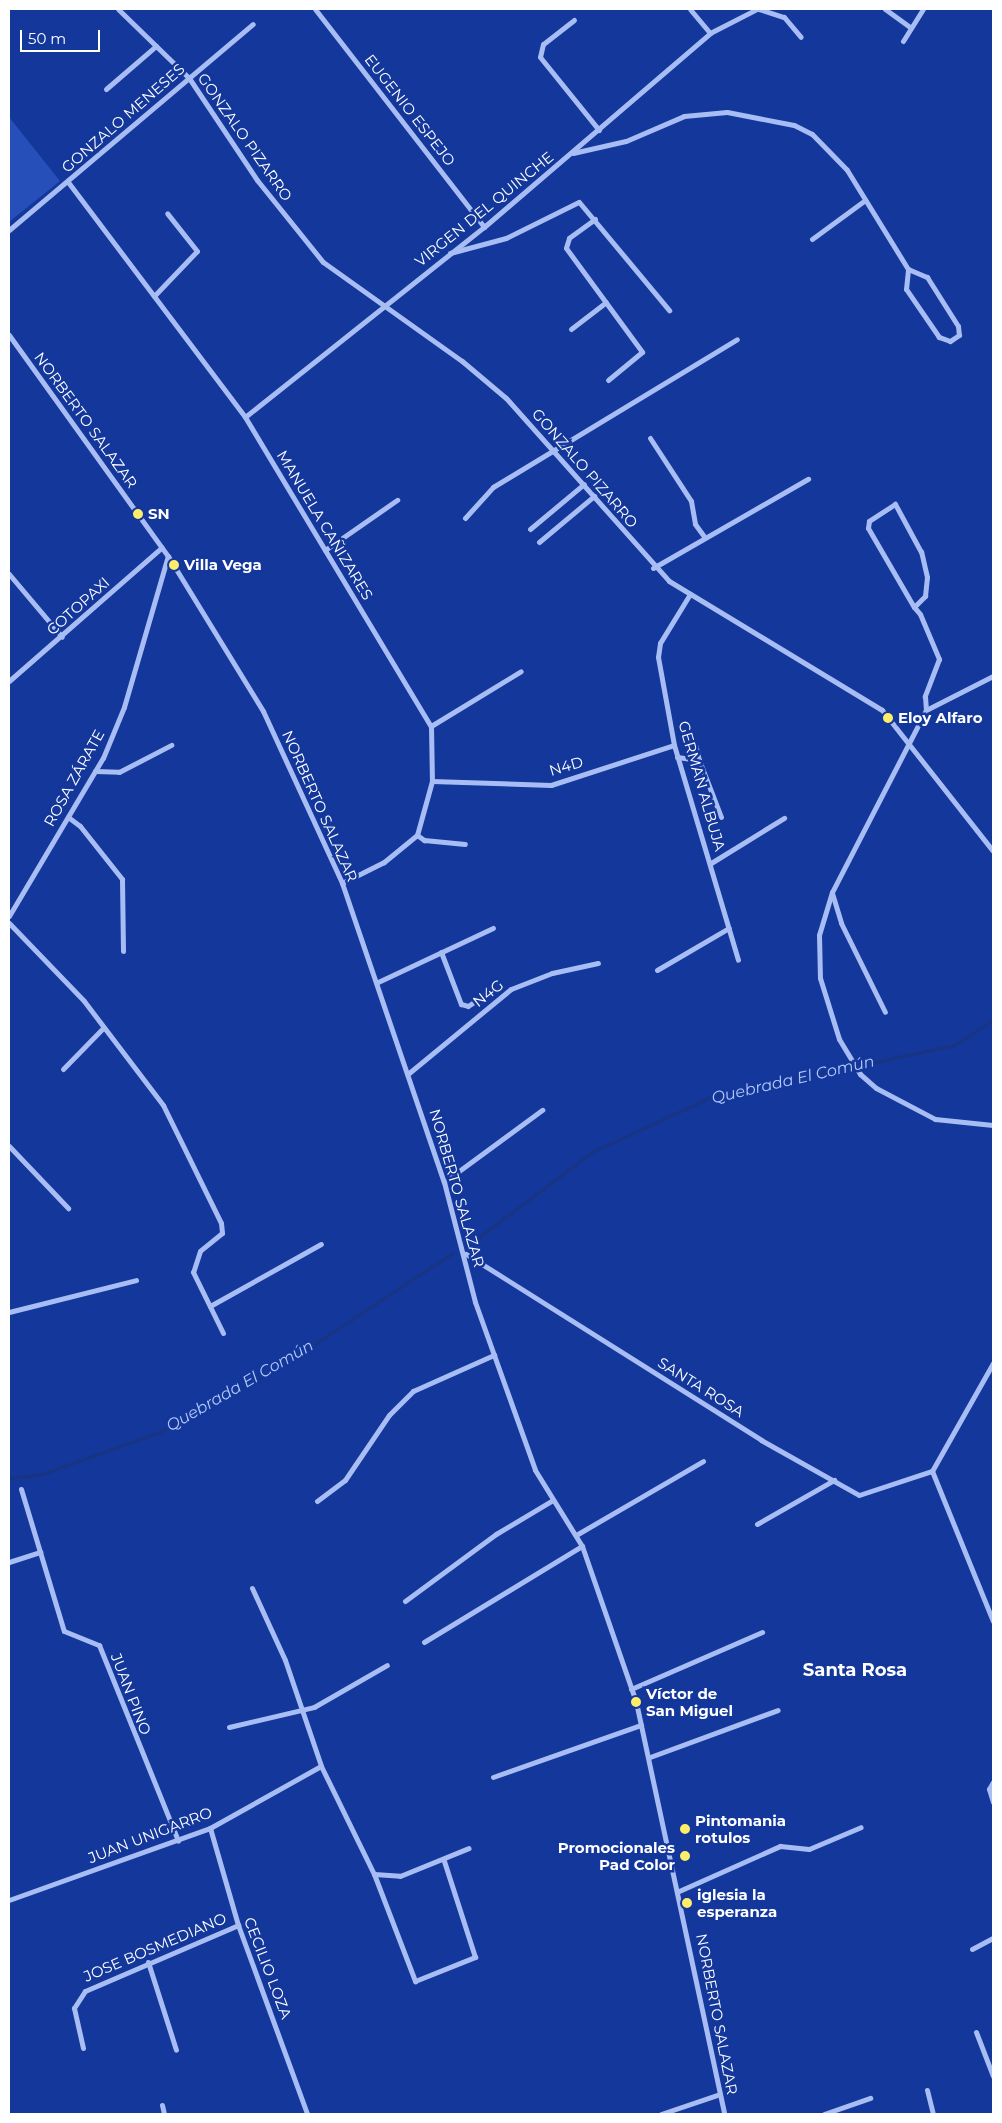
<!DOCTYPE html>
<meta charset="utf-8">
<style>
body{margin:0}
#map{position:relative;width:1002px;height:2123px;overflow:hidden;background:#13379b;font-family:Montserrat,sans-serif}
div>[style]{position:absolute}
.green>*{inset:0;background:#264fb9}
.stream>*{height:3px;margin:-1.5px;padding:0 1.5px;transform-origin:1.5px;border-radius:1.5px;background:#193481}
.minor>*{height:5px;margin:-2.5px;padding:0 2.5px;transform-origin:2.5px;border-radius:2.5px;background:#a8bdf3}
.dots>*{width:14px;height:14px;translate:-50% -50%;box-sizing:border-box;border:2px solid #13379b;border-radius:50%}
span{translate:-50% -50%;white-space:nowrap;text-align:center;line-height:1.15;-webkit-text-stroke:5px #13379b;paint-order:stroke}
.street-label{font-size:15px;color:#fff}
.poi-label{font-size:15px;color:#fff;font-weight:700}
.left{translate:0 -50%;text-align:left}
.right{translate:-100% -50%;text-align:right}
.water-label{font-size:16px;color:#b4c8fa;font-style:italic}
.quarter-label{font-size:18px;color:#fff;font-weight:700}
.frame{position:absolute;inset:0;border:10px solid #fff;pointer-events:none}
.scale{position:absolute;left:20px;top:30px;width:80px;height:22px;box-sizing:border-box;border:2px solid #fff;border-top:0;padding-left:6px;font-size:15px;line-height:18px;white-space:nowrap;color:#fff;-webkit-text-stroke:4px #13379b;paint-order:stroke}
</style>
<div id="map">
<div class="green">
<i style="clip-path:polygon(9px 117px,60px 181px,9px 222px)"></i>
</div>
<div class="stream">
<i style="left:474px;top:1241px;width:148px;rotate:-37deg"></i>
<i style="left:592px;top:1152px;width:133px;rotate:-24.8deg"></i>
<i style="left:713px;top:1096px;width:246px;rotate:-11.9deg"></i>
<i style="left:954px;top:1045px;width:46px;rotate:-32.7deg"></i>
<i style="left:9px;top:1478px;width:30px;rotate:-6deg"></i>
<i style="left:39px;top:1475px;width:128px;rotate:-19.6deg"></i>
<i style="left:160px;top:1432px;width:129px;rotate:-28.2deg"></i>
<i style="left:274px;top:1371px;width:214px;rotate:-33.5deg"></i>
</div>
<div class="minor">
<i style="left:118px;top:9px;width:99px;rotate:44.2deg"></i>
<i style="left:189px;top:78px;width:123px;rotate:56.3deg"></i>
<i style="left:257px;top:180px;width:105px;rotate:51.2deg"></i>
<i style="left:323px;top:262px;width:171px;rotate:35.5deg"></i>
<i style="left:462px;top:361px;width:57px;rotate:40.1deg"></i>
<i style="left:506px;top:398px;width:245px;rotate:48.3deg"></i>
<i style="left:669px;top:581px;width:249px;rotate:31.2deg"></i>
<i style="left:882px;top:710px;width:179px;rotate:51.8deg"></i>
<i style="left:315px;top:9px;width:276px;rotate:52.2deg"></i>
<i style="left:759px;top:9px;width:26px;rotate:18deg"></i>
<i style="left:784px;top:17px;width:26px;rotate:50deg"></i>
<i style="left:885px;top:9px;width:32px;rotate:36deg"></i>
<i style="left:574px;top:20px;width:39px;rotate:142deg"></i>
<i style="left:543px;top:44px;width:13px;rotate:103deg"></i>
<i style="left:540px;top:57px;width:94px;rotate:51.1deg"></i>
<i style="left:710px;top:33px;width:53px;rotate:-27.1deg"></i>
<i style="left:903px;top:41px;width:38px;rotate:-58deg"></i>
<i style="left:106px;top:89px;width:66px;rotate:-40.7deg"></i>
<i style="left:573px;top:153px;width:54px;rotate:-12.8deg"></i>
<i style="left:626px;top:141px;width:63px;rotate:-23.3deg"></i>
<i style="left:684px;top:116px;width:43px;rotate:-5.3deg"></i>
<i style="left:727px;top:112px;width:68px;rotate:11deg"></i>
<i style="left:794px;top:125px;width:20px;rotate:27deg"></i>
<i style="left:812px;top:134px;width:50px;rotate:45.8deg"></i>
<i style="left:847px;top:170px;width:116px;rotate:58.4deg"></i>
<i style="left:908px;top:269px;width:21px;rotate:23deg"></i>
<i style="left:927px;top:277px;width:58px;rotate:57.7deg"></i>
<i style="left:958px;top:326px;width:9px;rotate:84deg"></i>
<i style="left:959px;top:335px;width:11px;rotate:146deg"></i>
<i style="left:950px;top:341px;width:12px;rotate:-160deg"></i>
<i style="left:939px;top:337px;width:58px;rotate:-124.5deg"></i>
<i style="left:906px;top:289px;width:20px;rotate:-84deg"></i>
<i style="left:68px;top:182px;width:294px;rotate:53deg"></i>
<i style="left:245px;top:417px;width:361px;rotate:59deg"></i>
<i style="left:431px;top:726px;width:55px;rotate:89deg"></i>
<i style="left:432px;top:781px;width:56px;rotate:105.5deg"></i>
<i style="left:417px;top:835px;width:43px;rotate:140.7deg"></i>
<i style="left:384px;top:862px;width:47px;rotate:153.4deg"></i>
<i style="left:595px;top:219px;width:32px;rotate:144deg"></i>
<i style="left:569px;top:238px;width:10px;rotate:107deg"></i>
<i style="left:566px;top:248px;width:129px;rotate:53.8deg"></i>
<i style="left:642px;top:352px;width:44px;rotate:140.5deg"></i>
<i style="left:9px;top:230px;width:319px;rotate:-40.2deg"></i>
<i style="left:812px;top:239px;width:66px;rotate:-36.3deg"></i>
<i style="left:450px;top:253px;width:58px;rotate:-15deg"></i>
<i style="left:506px;top:238px;width:81px;rotate:-26.3deg"></i>
<i style="left:579px;top:202px;width:141px;rotate:50.2deg"></i>
<i style="left:154px;top:296px;width:62px;rotate:-46.3deg"></i>
<i style="left:197px;top:251px;width:48px;rotate:-128.3deg"></i>
<i style="left:571px;top:329px;width:44px;rotate:-37.6deg"></i>
<i style="left:9px;top:335px;width:272px;rotate:54.3deg"></i>
<i style="left:168px;top:556px;width:182px;rotate:58.5deg"></i>
<i style="left:263px;top:711px;width:189px;rotate:65.3deg"></i>
<i style="left:342px;top:883px;width:316px;rotate:71.2deg"></i>
<i style="left:444px;top:1182px;width:124px;rotate:75.5deg"></i>
<i style="left:475px;top:1302px;width:178px;rotate:70.3deg"></i>
<i style="left:535px;top:1470px;width:89px;rotate:58.3deg"></i>
<i style="left:582px;top:1546px;width:165px;rotate:70.9deg"></i>
<i style="left:636px;top:1702px;width:421px;rotate:77.9deg"></i>
<i style="left:245px;top:417px;width:305px;rotate:-38.5deg"></i>
<i style="left:484px;top:227px;width:298px;rotate:-40.6deg"></i>
<i style="left:710px;top:33px;width:31px;rotate:-130deg"></i>
<i style="left:650px;top:438px;width:75px;rotate:56.9deg"></i>
<i style="left:691px;top:501px;width:23px;rotate:80deg"></i>
<i style="left:695px;top:524px;width:17px;rotate:54deg"></i>
<i style="left:465px;top:518px;width:42px;rotate:-47.9deg"></i>
<i style="left:493px;top:487px;width:285px;rotate:-31.2deg"></i>
<i style="left:530px;top:529px;width:70px;rotate:-39.8deg"></i>
<i style="left:539px;top:542px;width:72px;rotate:-39.9deg"></i>
<i style="left:325px;top:550px;width:88px;rotate:-34.8deg"></i>
<i style="left:653px;top:568px;width:179px;rotate:-29.9deg"></i>
<i style="left:9px;top:574px;width:82px;rotate:49.9deg"></i>
<i style="left:690px;top:594px;width:57px;rotate:121.5deg"></i>
<i style="left:660px;top:643px;width:14px;rotate:98deg"></i>
<i style="left:658px;top:657px;width:89px;rotate:79.7deg"></i>
<i style="left:674px;top:745px;width:224px;rotate:73.4deg"></i>
<i style="left:914px;top:607px;width:16px;rotate:-45deg"></i>
<i style="left:925px;top:596px;width:19px;rotate:-84deg"></i>
<i style="left:927px;top:577px;width:26px;rotate:-103deg"></i>
<i style="left:921px;top:552px;width:55px;rotate:-118.4deg"></i>
<i style="left:895px;top:504px;width:31px;rotate:147deg"></i>
<i style="left:869px;top:521px;width:7px;rotate:98deg"></i>
<i style="left:868px;top:528px;width:91px;rotate:59.8deg"></i>
<i style="left:914px;top:607px;width:9px;rotate:49deg"></i>
<i style="left:920px;top:614px;width:49px;rotate:67.1deg"></i>
<i style="left:939px;top:659px;width:40px;rotate:111deg"></i>
<i style="left:925px;top:696px;width:14px;rotate:86deg"></i>
<i style="left:926px;top:710px;width:205px;rotate:117.3deg"></i>
<i style="left:832px;top:892px;width:45px;rotate:106.8deg"></i>
<i style="left:819px;top:935px;width:43px;rotate:88.7deg"></i>
<i style="left:820px;top:978px;width:64px;rotate:72.7deg"></i>
<i style="left:839px;top:1039px;width:41px;rotate:59deg"></i>
<i style="left:860px;top:1074px;width:21px;rotate:41deg"></i>
<i style="left:876px;top:1088px;width:67px;rotate:27.7deg"></i>
<i style="left:935px;top:1119px;width:58px;rotate:5.9deg"></i>
<i style="left:9px;top:681px;width:203px;rotate:-41.2deg"></i>
<i style="left:926px;top:710px;width:75px;rotate:-26.9deg"></i>
<i style="left:431px;top:726px;width:105px;rotate:-31.4deg"></i>
<i style="left:695px;top:744px;width:16px;rotate:76deg"></i>
<i style="left:677px;top:757px;width:22px;rotate:8deg"></i>
<i style="left:699px;top:760px;width:61px;rotate:68.9deg"></i>
<i style="left:95px;top:771px;width:24px;rotate:2deg"></i>
<i style="left:119px;top:772px;width:59px;rotate:-27.4deg"></i>
<i style="left:432px;top:781px;width:119px;rotate:1.9deg"></i>
<i style="left:551px;top:785px;width:129px;rotate:-18deg"></i>
<i style="left:68px;top:817px;width:15px;rotate:37deg"></i>
<i style="left:80px;top:826px;width:68px;rotate:51.6deg"></i>
<i style="left:122px;top:879px;width:72px;rotate:89.2deg"></i>
<i style="left:417px;top:835px;width:9px;rotate:36deg"></i>
<i style="left:424px;top:840px;width:41px;rotate:5.6deg"></i>
<i style="left:711px;top:863px;width:86px;rotate:-31.7deg"></i>
<i style="left:832px;top:893px;width:31px;rotate:73deg"></i>
<i style="left:841px;top:923px;width:99px;rotate:63.7deg"></i>
<i style="left:9px;top:916px;width:184px;rotate:-59.3deg"></i>
<i style="left:103px;top:758px;width:55px;rotate:-67.6deg"></i>
<i style="left:124px;top:707px;width:157px;rotate:-73.8deg"></i>
<i style="left:9px;top:923px;width:108px;rotate:46.1deg"></i>
<i style="left:84px;top:1001px;width:131px;rotate:52.8deg"></i>
<i style="left:163px;top:1105px;width:131px;rotate:63.8deg"></i>
<i style="left:221px;top:1223px;width:10px;rotate:84deg"></i>
<i style="left:222px;top:1233px;width:28px;rotate:141deg"></i>
<i style="left:200px;top:1251px;width:22px;rotate:108deg"></i>
<i style="left:193px;top:1272px;width:68px;rotate:63.8deg"></i>
<i style="left:441px;top:952px;width:56px;rotate:69deg"></i>
<i style="left:461px;top:1004px;width:7px;rotate:16deg"></i>
<i style="left:468px;top:1006px;width:23px;rotate:-34deg"></i>
<i style="left:657px;top:970px;width:83px;rotate:-30.3deg"></i>
<i style="left:378px;top:982px;width:127px;rotate:-25.2deg"></i>
<i style="left:63px;top:1069px;width:57px;rotate:-45.7deg"></i>
<i style="left:409px;top:1073px;width:132px;rotate:-39.5deg"></i>
<i style="left:511px;top:989px;width:44px;rotate:-21.3deg"></i>
<i style="left:552px;top:973px;width:47px;rotate:-12.3deg"></i>
<i style="left:9px;top:1146px;width:86px;rotate:46.4deg"></i>
<i style="left:444px;top:1182px;width:122px;rotate:-36.3deg"></i>
<i style="left:466px;top:1254px;width:349px;rotate:32.2deg"></i>
<i style="left:761px;top:1440px;width:112px;rotate:29.3deg"></i>
<i style="left:859px;top:1495px;width:77px;rotate:-18.2deg"></i>
<i style="left:210px;top:1306px;width:127px;rotate:-29.2deg"></i>
<i style="left:9px;top:1312px;width:131px;rotate:-14.1deg"></i>
<i style="left:932px;top:1471px;width:162px;rotate:67.9deg"></i>
<i style="left:932px;top:1471px;width:124px;rotate:-60.5deg"></i>
<i style="left:21px;top:1489px;width:148px;rotate:73.2deg"></i>
<i style="left:64px;top:1631px;width:38px;rotate:22deg"></i>
<i style="left:99px;top:1645px;width:211px;rotate:68deg"></i>
<i style="left:317px;top:1501px;width:35px;rotate:-37deg"></i>
<i style="left:345px;top:1480px;width:78px;rotate:-55.9deg"></i>
<i style="left:389px;top:1415px;width:34px;rotate:-45deg"></i>
<i style="left:413px;top:1391px;width:89px;rotate:-24deg"></i>
<i style="left:757px;top:1524px;width:89px;rotate:-29.7deg"></i>
<i style="left:576px;top:1535px;width:147px;rotate:-30.2deg"></i>
<i style="left:9px;top:1562px;width:33px;rotate:-18deg"></i>
<i style="left:252px;top:1588px;width:79px;rotate:65.4deg"></i>
<i style="left:285px;top:1660px;width:112px;rotate:71.2deg"></i>
<i style="left:321px;top:1766px;width:120px;rotate:63.9deg"></i>
<i style="left:374px;top:1874px;width:115px;rotate:69deg"></i>
<i style="left:415px;top:1981px;width:65px;rotate:-21.8deg"></i>
<i style="left:475px;top:1957px;width:101px;rotate:-107.9deg"></i>
<i style="left:405px;top:1601px;width:113px;rotate:-36.4deg"></i>
<i style="left:496px;top:1534px;width:66px;rotate:-30.8deg"></i>
<i style="left:424px;top:1642px;width:185px;rotate:-31.3deg"></i>
<i style="left:631px;top:1689px;width:143px;rotate:-23.5deg"></i>
<i style="left:229px;top:1727px;width:87px;rotate:-13.2deg"></i>
<i style="left:314px;top:1707px;width:84px;rotate:-29.9deg"></i>
<i style="left:650px;top:1757px;width:136px;rotate:-20.2deg"></i>
<i style="left:493px;top:1777px;width:157px;rotate:-19.4deg"></i>
<i style="left:993px;top:1782px;width:8px;rotate:120deg"></i>
<i style="left:989px;top:1789px;width:14px;rotate:73deg"></i>
<i style="left:210px;top:1828px;width:101px;rotate:73.9deg"></i>
<i style="left:238px;top:1925px;width:201px;rotate:69.9deg"></i>
<i style="left:374px;top:1874px;width:26px;rotate:4deg"></i>
<i style="left:400px;top:1876px;width:74px;rotate:-22.1deg"></i>
<i style="left:679px;top:1891px;width:111px;rotate:-24deg"></i>
<i style="left:780px;top:1846px;width:29px;rotate:6deg"></i>
<i style="left:809px;top:1849px;width:56px;rotate:-22.9deg"></i>
<i style="left:9px;top:1900px;width:214px;rotate:-19.7deg"></i>
<i style="left:210px;top:1828px;width:127px;rotate:-29.2deg"></i>
<i style="left:972px;top:1949px;width:24px;rotate:-28deg"></i>
<i style="left:148px;top:1962px;width:92px;rotate:72.3deg"></i>
<i style="left:976px;top:2032px;width:47px;rotate:68.9deg"></i>
<i style="left:83px;top:2048px;width:41px;rotate:-102.7deg"></i>
<i style="left:74px;top:2008px;width:20px;rotate:-57deg"></i>
<i style="left:85px;top:1991px;width:167px;rotate:-23.3deg"></i>
<i style="left:927px;top:2090px;width:25px;rotate:76deg"></i>
<i style="left:162px;top:2105px;width:9px;rotate:77deg"></i>
<i style="left:661px;top:2114px;width:62px;rotate:-18.7deg"></i>
<i style="left:824px;top:2114px;width:49px;rotate:-19.2deg"></i>
</div>
<div class="dots">
<i style="left:138px;top:514px;background:#ffee6a"></i>
<i style="left:174px;top:565px;background:#ffee6a"></i>
<i style="left:888px;top:718px;background:#ffee6a"></i>
<i style="left:636px;top:1702px;background:#ffee6a"></i>
<i style="left:685px;top:1829px;background:#ffee6a"></i>
<i style="left:685px;top:1856px;background:#ffee6a"></i>
<i style="left:687px;top:1903px;background:#ffee6a"></i>
</div>
<div class="street-label">
<span style="left:410px;top:110px;rotate:52deg">EUGENIO ESPEJO</span>
<span style="left:123px;top:118px;rotate:-41deg">GONZALO MENESES</span>
<span style="left:245px;top:137px;rotate:55deg">GONZALO PIZARRO</span>
<span style="left:484px;top:209px;rotate:-39deg">VIRGEN DEL QUINCHE</span>
<span style="left:86px;top:420px;rotate:54deg">NORBERTO SALAZAR</span>
<span style="left:585px;top:468px;rotate:49deg">GONZALO PIZARRO</span>
<span style="left:325px;top:525px;rotate:59deg">MANUELA CAÑIZARES</span>
<span style="left:78px;top:606px;rotate:-42deg">COTOPAXI</span>
<span style="left:566px;top:766px;rotate:-16deg">N4D</span>
<span style="left:74px;top:778px;rotate:-61deg">ROSA ZÁRATE</span>
<span style="left:702px;top:786px;rotate:74deg">GERMAN ALBUJA</span>
<span style="left:320px;top:806px;rotate:66deg">NORBERTO SALAZAR</span>
<span style="left:488px;top:993px;rotate:-38deg">N4G</span>
<span style="left:457px;top:1188px;rotate:74deg">NORBERTO SALAZAR</span>
<span style="left:701px;top:1387px;rotate:32deg">SANTA ROSA</span>
<span style="left:131px;top:1694px;rotate:69deg">JUAN PINO</span>
<span style="left:150px;top:1835px;rotate:-21deg">JUAN UNIGARRO</span>
<span style="left:155px;top:1947px;rotate:-23deg">JOSE BOSMEDIANO</span>
<span style="left:268px;top:1968px;rotate:69deg">CECILIO LOZA</span>
<span style="left:717px;top:2014px;rotate:79deg">NORBERTO SALAZAR</span>
</div>
<div class="poi-label">
<span class="left" style="left:148px;top:514px">SN</span>
<span class="left" style="left:184px;top:565px">Villa Vega</span>
<span class="left" style="left:898px;top:718px">Eloy Alfaro</span>
<span class="left" style="left:646px;top:1702px">Víctor de<br>San Miguel</span>
<span class="left" style="left:695px;top:1829px">Pintomania<br>rotulos</span>
<span class="right" style="left:675px;top:1856px">Promocionales<br>Pad Color</span>
<span class="left" style="left:697px;top:1903px">iglesia la<br>esperanza</span>
</div>
<div class="water-label">
<span style="left:793px;top:1080px;rotate:-13deg">Quebrada El Común</span>
<span style="left:240px;top:1386px;rotate:-30deg">Quebrada El Común</span>
</div>
<div class="quarter-label">
<span style="left:855px;top:1670px">Santa Rosa</span>
</div>
<div class="frame"></div>
<div class="scale">50 m</div>
</div>
